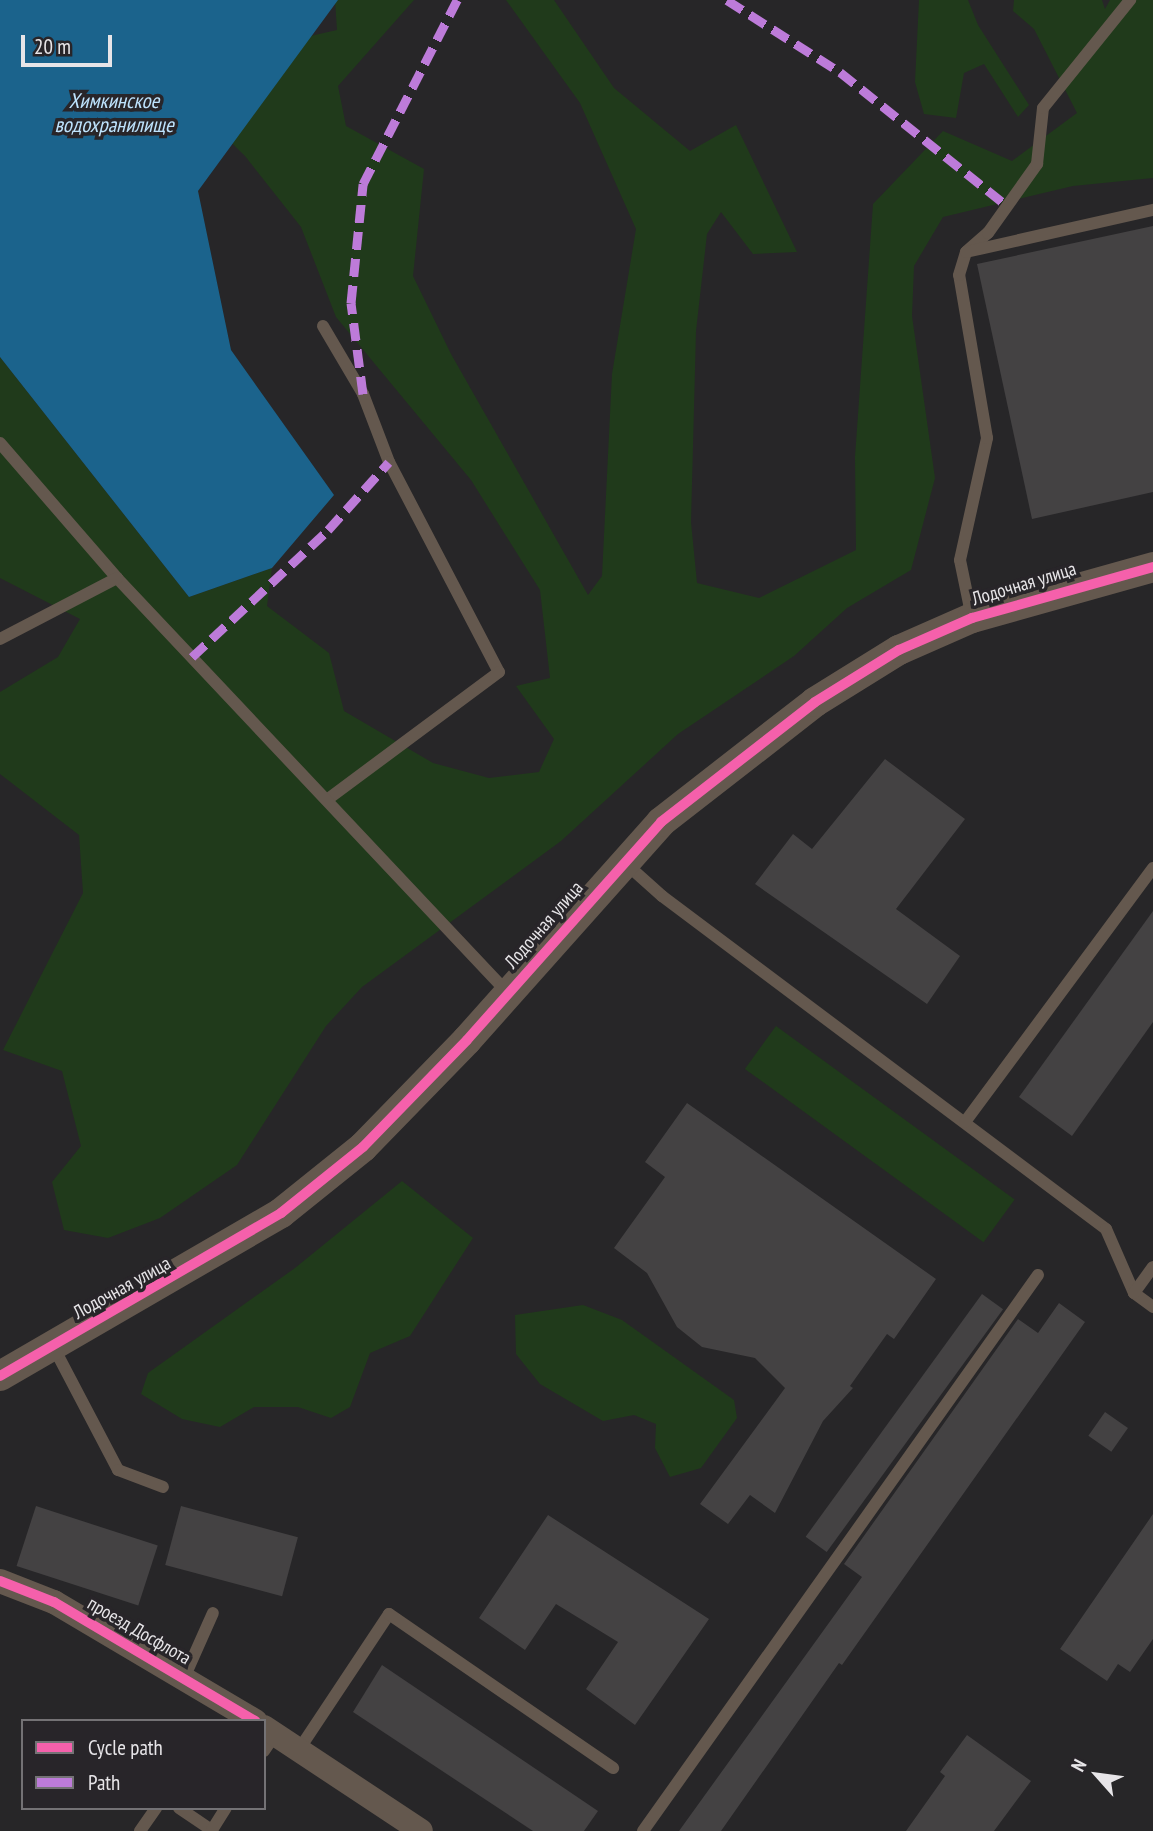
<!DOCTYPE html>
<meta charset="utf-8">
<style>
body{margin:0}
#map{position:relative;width:1153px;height:1831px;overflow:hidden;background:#272628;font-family:"PT Sans Narrow",sans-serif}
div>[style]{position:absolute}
.green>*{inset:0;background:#203a1b;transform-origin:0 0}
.water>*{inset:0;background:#1b638c}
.building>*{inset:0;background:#444243;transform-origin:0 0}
.service>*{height:12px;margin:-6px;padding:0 6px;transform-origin:6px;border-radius:6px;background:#64584e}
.minor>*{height:24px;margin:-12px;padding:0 12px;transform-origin:12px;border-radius:12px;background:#64584e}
.tertiary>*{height:30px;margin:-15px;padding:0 15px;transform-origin:15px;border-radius:15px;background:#64584e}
.quiet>*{height:9px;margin-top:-4.5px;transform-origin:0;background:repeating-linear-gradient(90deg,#bd7bd9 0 18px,transparent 0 27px)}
.cycleway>*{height:10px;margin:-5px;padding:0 5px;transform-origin:5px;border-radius:5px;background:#f560ab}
span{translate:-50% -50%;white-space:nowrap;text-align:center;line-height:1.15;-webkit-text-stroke:7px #282529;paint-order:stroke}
.street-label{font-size:19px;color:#e7e5e8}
.water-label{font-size:21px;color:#bee3fd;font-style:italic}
.legend{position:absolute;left:21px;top:1719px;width:245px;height:91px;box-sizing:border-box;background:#282529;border:2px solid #747275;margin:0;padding:9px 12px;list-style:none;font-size:21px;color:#e7e5e8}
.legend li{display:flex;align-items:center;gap:14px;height:35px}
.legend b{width:35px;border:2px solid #747275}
.north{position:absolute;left:1062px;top:1740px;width:70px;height:70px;-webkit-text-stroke:5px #282529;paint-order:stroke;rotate:298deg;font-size:19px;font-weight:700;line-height:28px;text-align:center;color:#e7e5e8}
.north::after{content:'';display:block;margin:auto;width:24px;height:32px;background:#e7e5e8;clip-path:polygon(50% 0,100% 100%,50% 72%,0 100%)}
.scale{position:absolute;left:21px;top:35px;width:91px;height:32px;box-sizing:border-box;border:4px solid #e7e5e8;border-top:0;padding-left:9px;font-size:21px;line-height:24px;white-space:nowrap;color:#e7e5e8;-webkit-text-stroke:5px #282529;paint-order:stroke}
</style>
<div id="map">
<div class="green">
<i style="clip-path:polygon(335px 0,414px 0,338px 86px,346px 126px,424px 169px,413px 276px,451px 354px,588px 595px,602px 576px,612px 374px,636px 229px,580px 103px,506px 0,554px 0,614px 88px,690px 151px,736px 125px,797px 252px,753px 254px,721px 212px,707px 234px,696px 331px,691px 522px,697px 583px,759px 598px,856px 550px,855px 457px,873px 204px,943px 131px,1012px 161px,1077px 113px,1034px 29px,1013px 11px,1014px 0,1102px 0,1105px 9px,1110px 0,1153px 0,1153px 178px,1073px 186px,943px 217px,914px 266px,912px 316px,935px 478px,911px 570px,847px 608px,794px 656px,678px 734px,561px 841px,362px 987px,326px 1026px,237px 1165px,160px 1218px,108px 1238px,64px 1230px,52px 1182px,81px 1146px,62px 1071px,3px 1050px,83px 893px,79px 835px,0 774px,0 692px,58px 657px,80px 619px,0 578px,0 357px,189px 597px,272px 568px,267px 606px,329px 653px,344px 711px,433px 763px,489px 778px,539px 772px,554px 739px,516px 686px,550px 678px,540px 590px,471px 480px,336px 317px,301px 227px,245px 156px,211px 123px,297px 39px,337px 30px)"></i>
<i style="clip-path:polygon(919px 0,968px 0,978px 25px,1029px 105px,1018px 117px,984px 64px,964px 73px,956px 118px,924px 114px,915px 82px)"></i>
<i style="left:776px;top:1026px;width:295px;height:53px;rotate:36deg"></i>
<i style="clip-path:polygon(402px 1181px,473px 1238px,410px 1336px,370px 1353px,350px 1407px,331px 1418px,298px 1407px,254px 1407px,220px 1427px,182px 1419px,141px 1394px,148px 1373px,295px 1268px)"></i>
<i style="clip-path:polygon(583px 1305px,622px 1320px,734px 1400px,737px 1418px,701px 1468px,670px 1477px,655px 1448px,656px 1424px,634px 1415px,603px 1421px,540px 1384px,516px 1354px,515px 1315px)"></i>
</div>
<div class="water">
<i style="clip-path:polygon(0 0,338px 0,198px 191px,231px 350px,334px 495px,272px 568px,189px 597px,0 357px)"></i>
</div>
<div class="building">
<i style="clip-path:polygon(1153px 226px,1153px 492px,1032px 519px,977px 264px)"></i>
<i style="clip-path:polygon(885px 759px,965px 819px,896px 909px,960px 956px,927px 1004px,755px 884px,793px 834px,812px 849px)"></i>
<i style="clip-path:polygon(1153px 911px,1153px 1022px,1072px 1136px,1019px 1097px)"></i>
<i style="clip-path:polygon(687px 1103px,936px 1279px,894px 1339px,887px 1334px,850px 1386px,853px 1388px,823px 1421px,775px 1513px,750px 1495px,728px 1524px,700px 1504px,785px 1388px,755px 1358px,702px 1347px,677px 1327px,647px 1273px,614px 1248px,665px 1177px,645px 1162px)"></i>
<i style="left:982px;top:1294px;width:26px;height:300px;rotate:36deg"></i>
<i style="clip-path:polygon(1059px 1303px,1085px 1322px,842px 1665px,839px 1663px,721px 1831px,679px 1831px,862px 1577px,844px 1564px,1018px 1319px,1038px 1333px)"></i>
<i style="left:1105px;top:1412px;width:28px;height:29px;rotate:35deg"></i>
<i style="left:36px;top:1506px;width:128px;height:63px;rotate:18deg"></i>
<i style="left:181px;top:1506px;width:121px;height:61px;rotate:15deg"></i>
<i style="clip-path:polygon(1153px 1514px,1153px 1639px,1130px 1672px,1118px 1664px,1107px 1681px,1060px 1649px)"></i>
<i style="clip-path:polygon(548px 1515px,709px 1619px,635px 1725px,586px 1689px,618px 1642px,556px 1604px,525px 1650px,479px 1618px)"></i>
<i style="clip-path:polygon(382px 1665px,598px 1811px,584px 1831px,533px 1831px,353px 1712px)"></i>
<i style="clip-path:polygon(967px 1735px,1031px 1781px,994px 1831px,906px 1831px,945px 1776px,940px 1772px)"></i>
</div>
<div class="service">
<i style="left:967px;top:251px;width:28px;rotate:-41deg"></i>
<i style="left:988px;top:233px;width:85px;rotate:-54.6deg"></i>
<i style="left:1037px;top:164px;width:56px;rotate:-83.9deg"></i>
<i style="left:1043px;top:108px;width:139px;rotate:-51.1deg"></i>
<i style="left:323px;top:326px;width:79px;rotate:59.5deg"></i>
<i style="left:363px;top:394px;width:73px;rotate:69.1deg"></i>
<i style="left:389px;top:462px;width:237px;rotate:62.4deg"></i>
<i style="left:499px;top:672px;width:213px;rotate:143.4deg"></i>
<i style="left:0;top:443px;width:179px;rotate:49.1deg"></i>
<i style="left:117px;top:578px;width:570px;rotate:46.71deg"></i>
<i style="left:972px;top:618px;width:59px;rotate:-101.7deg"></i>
<i style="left:960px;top:560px;width:125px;rotate:-77.5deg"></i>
<i style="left:987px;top:438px;width:165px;rotate:-99.7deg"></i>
<i style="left:959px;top:275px;width:24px;rotate:-73deg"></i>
<i style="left:966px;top:252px;width:192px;rotate:-12.7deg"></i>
<i style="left:0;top:639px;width:132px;rotate:-27.5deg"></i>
<i style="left:624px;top:862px;width:51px;rotate:41.8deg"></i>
<i style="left:662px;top:896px;width:555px;rotate:36.87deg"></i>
<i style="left:1106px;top:1229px;width:70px;rotate:66.4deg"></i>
<i style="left:1134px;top:1293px;width:24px;rotate:36deg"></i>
<i style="left:965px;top:1122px;width:316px;rotate:-53.5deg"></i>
<i style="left:1134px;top:1293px;width:32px;rotate:-54deg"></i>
<i style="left:53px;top:1346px;width:140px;rotate:62.3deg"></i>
<i style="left:118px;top:1470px;width:48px;rotate:20.7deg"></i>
<i style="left:184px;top:1678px;width:71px;rotate:-66deg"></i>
<i style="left:300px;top:1748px;width:161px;rotate:-56.4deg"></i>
<i style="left:389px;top:1614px;width:272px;rotate:34.5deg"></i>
<i style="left:264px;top:1751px;width:22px;rotate:-56deg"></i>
<i style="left:179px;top:1808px;width:40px;rotate:34deg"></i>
<i style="left:212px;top:1830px;width:26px;rotate:-58deg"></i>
<i style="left:140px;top:1831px;width:28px;rotate:-55deg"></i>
<i style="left:643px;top:1831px;width:682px;rotate:-54.61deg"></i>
</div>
<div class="minor">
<i style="left:0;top:1581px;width:58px;rotate:21.3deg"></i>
<i style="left:54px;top:1602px;width:234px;rotate:30.6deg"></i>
<i style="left:264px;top:1727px;width:188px;rotate:33.5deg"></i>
</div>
<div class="tertiary">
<i style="left:0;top:1376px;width:325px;rotate:-30.1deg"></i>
<i style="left:281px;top:1213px;width:105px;rotate:-38.8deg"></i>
<i style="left:363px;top:1147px;width:149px;rotate:-45.8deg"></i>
<i style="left:467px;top:1040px;width:292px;rotate:-48.3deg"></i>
<i style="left:661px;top:822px;width:195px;rotate:-37.9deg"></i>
<i style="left:815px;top:702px;width:99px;rotate:-31.8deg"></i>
<i style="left:899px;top:650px;width:80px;rotate:-23.7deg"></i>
<i style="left:972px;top:618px;width:188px;rotate:-15.7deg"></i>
</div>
<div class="quiet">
<i style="left:727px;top:0;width:134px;rotate:32.5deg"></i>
<i style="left:840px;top:72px;width:214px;rotate:38.7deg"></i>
<i style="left:363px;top:394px;width:92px;rotate:-97.5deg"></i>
<i style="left:351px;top:303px;width:120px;rotate:-84.2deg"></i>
<i style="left:363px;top:184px;width:207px;rotate:-62.9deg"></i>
<i style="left:192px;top:657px;width:186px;rotate:-43deg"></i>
<i style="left:328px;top:530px;width:91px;rotate:-48.1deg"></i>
</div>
<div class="cycleway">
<i style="left:0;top:1376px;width:325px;rotate:-30.1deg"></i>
<i style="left:281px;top:1213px;width:105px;rotate:-38.8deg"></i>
<i style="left:363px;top:1147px;width:149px;rotate:-45.8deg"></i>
<i style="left:467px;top:1040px;width:292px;rotate:-48.3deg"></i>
<i style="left:661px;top:822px;width:195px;rotate:-37.9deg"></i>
<i style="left:815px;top:702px;width:99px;rotate:-31.8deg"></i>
<i style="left:899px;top:650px;width:80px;rotate:-23.7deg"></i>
<i style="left:972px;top:618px;width:188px;rotate:-15.7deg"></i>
<i style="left:0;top:1581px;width:58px;rotate:21.3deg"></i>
<i style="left:54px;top:1602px;width:234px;rotate:30.6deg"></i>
</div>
<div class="street-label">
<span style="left:1024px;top:584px;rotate:-17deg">Лодочная улица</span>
<span style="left:544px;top:925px;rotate:-49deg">Лодочная улица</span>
<span style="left:122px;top:1288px;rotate:-29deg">Лодочная улица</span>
<span style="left:139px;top:1631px;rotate:30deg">проезд Досфлота</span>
</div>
<div class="water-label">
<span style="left:114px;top:113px">Химкинское<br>водохранилище</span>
</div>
<ul class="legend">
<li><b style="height:9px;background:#f560ab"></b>Cycle path</li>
<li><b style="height:9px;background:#bd7bd9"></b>Path</li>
</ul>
<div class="north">N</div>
<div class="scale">20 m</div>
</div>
